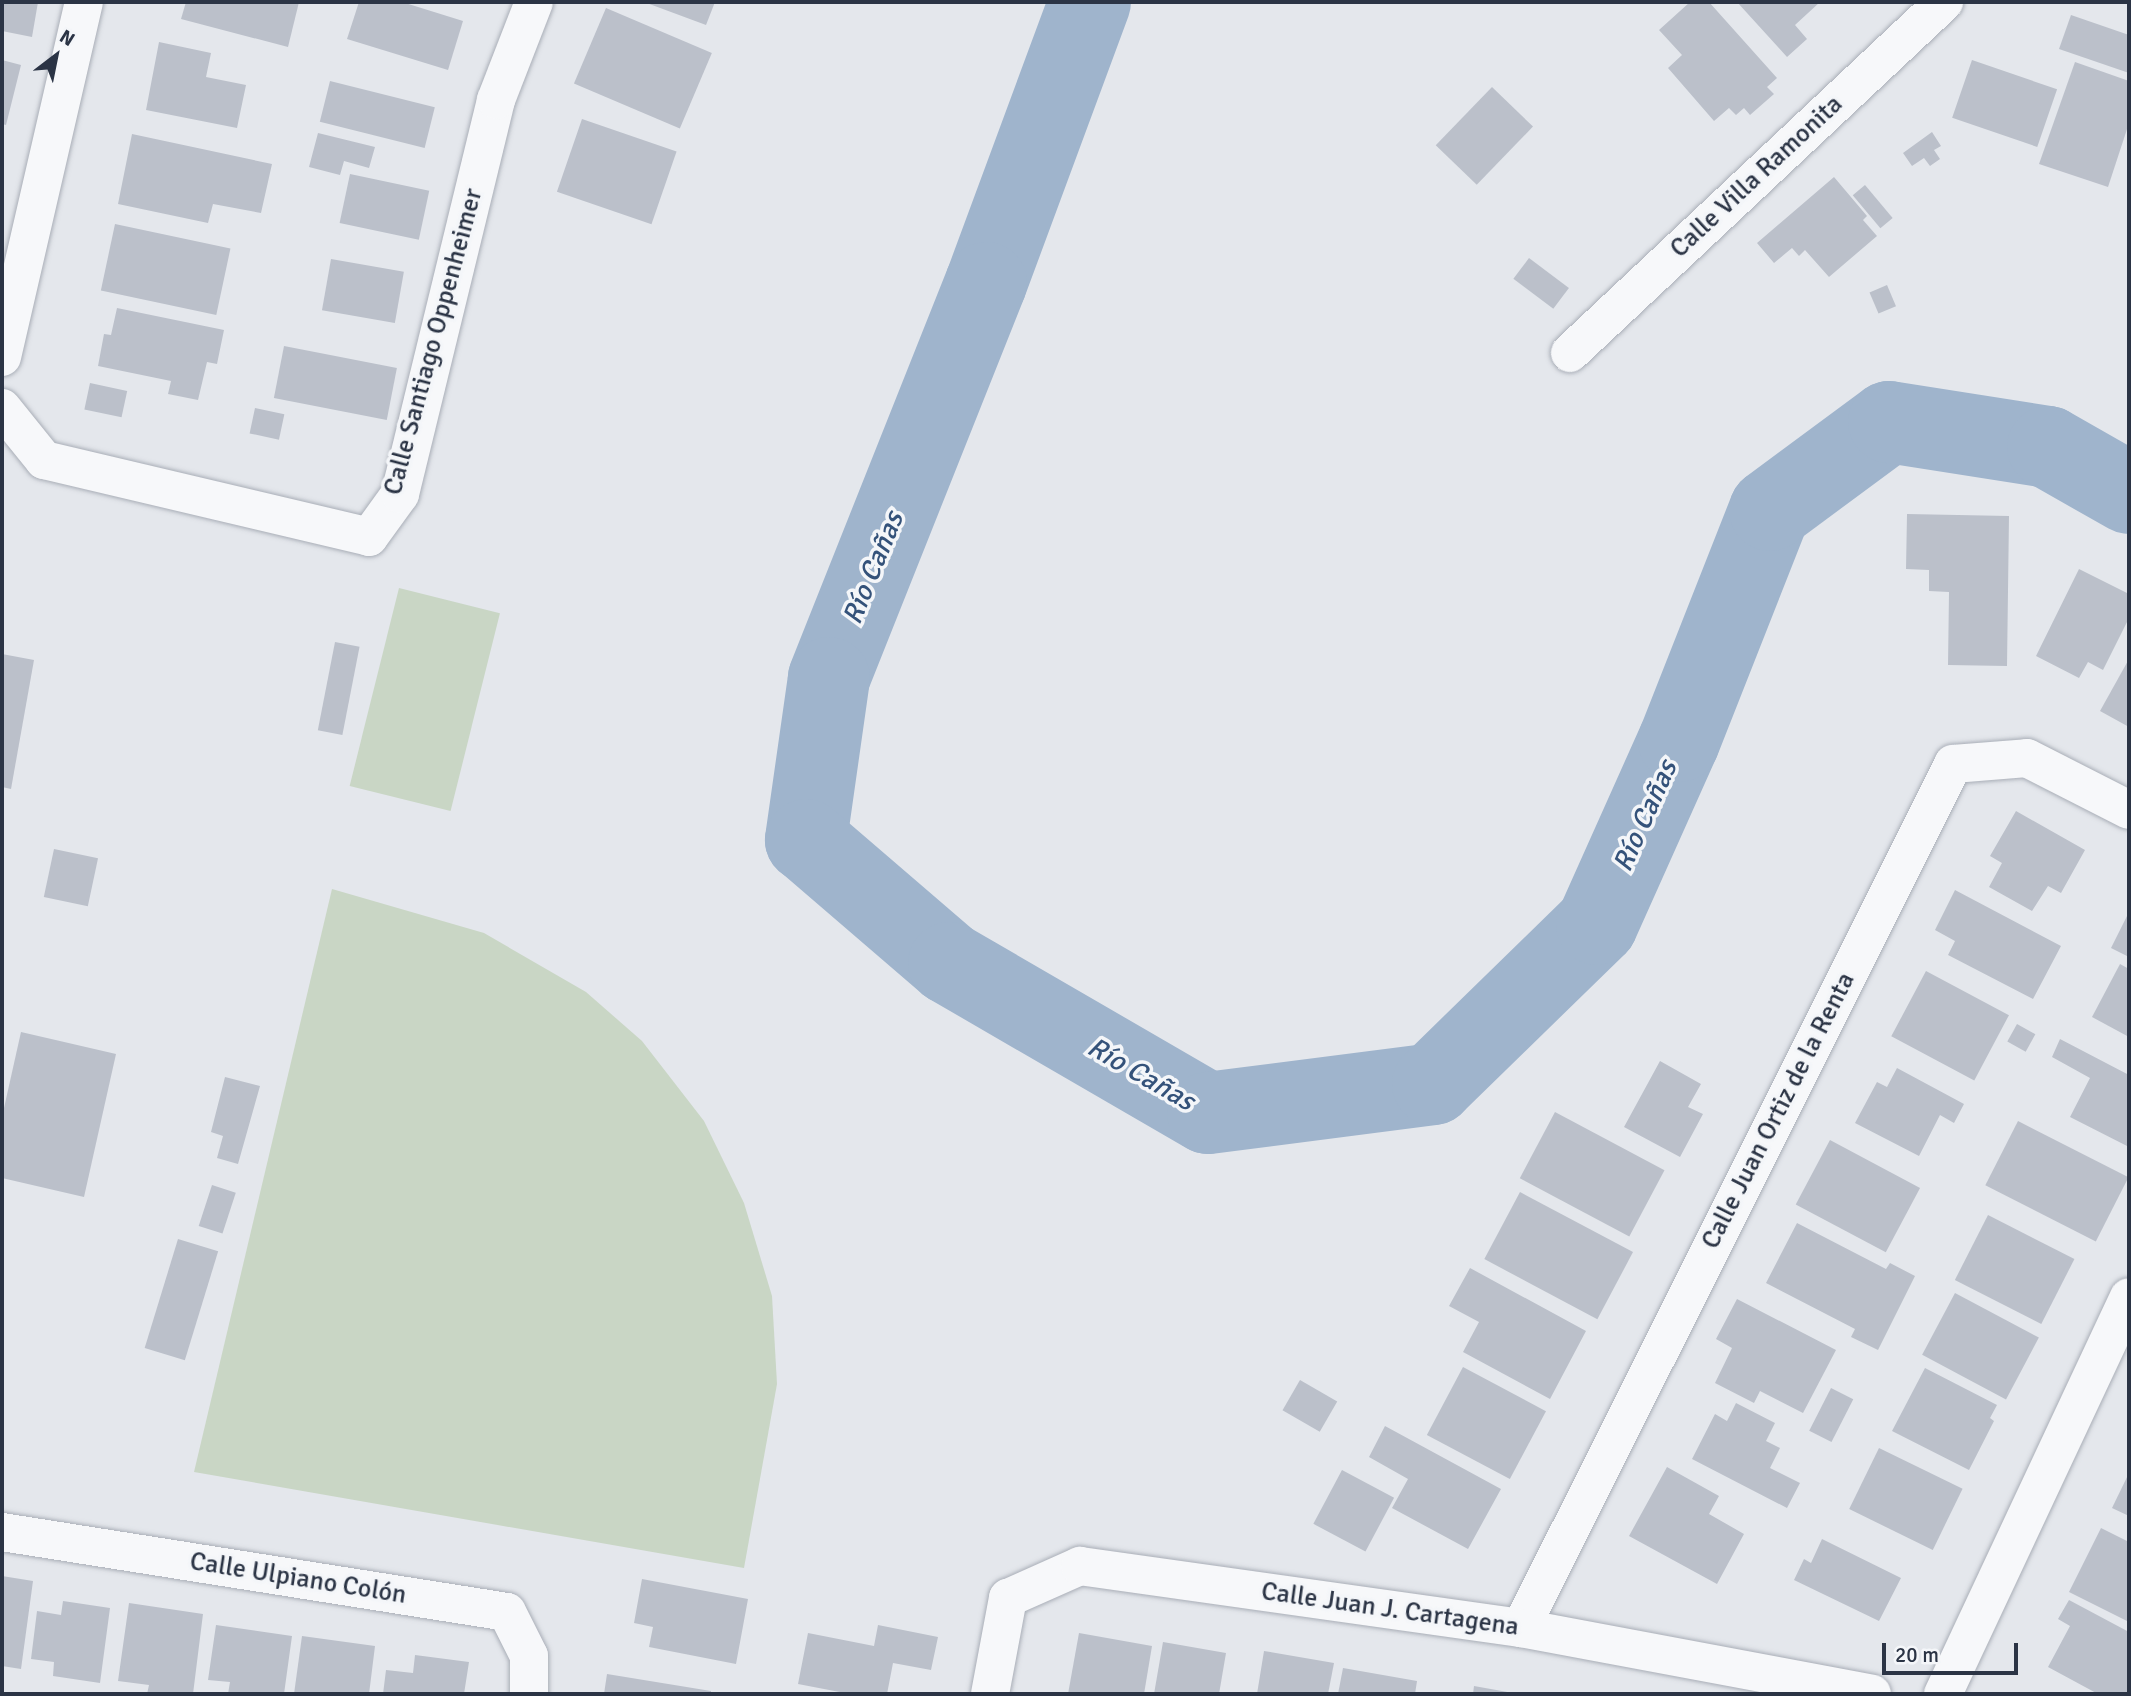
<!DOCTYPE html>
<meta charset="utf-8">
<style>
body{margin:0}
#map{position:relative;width:2131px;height:1696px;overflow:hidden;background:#e4e7ec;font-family:Signika,sans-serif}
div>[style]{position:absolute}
.green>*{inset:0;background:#c9d6c5;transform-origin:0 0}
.river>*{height:82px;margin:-41px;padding:0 41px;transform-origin:41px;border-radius:41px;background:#9fb4cc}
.building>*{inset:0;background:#bbc0ca;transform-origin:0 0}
.roads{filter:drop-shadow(0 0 2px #a9aeb7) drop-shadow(0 0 2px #a9aeb7)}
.street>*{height:38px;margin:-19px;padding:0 19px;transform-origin:19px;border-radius:19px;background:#f7f8fa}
span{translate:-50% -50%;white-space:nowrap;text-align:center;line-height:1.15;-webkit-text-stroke:7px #f4f6f9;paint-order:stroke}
.street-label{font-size:26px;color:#2b3445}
.water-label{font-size:28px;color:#34527a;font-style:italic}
.frame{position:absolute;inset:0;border:4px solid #2b3445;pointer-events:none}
.north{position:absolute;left:21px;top:21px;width:70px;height:70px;-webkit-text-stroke:5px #f4f6f9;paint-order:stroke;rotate:32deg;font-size:19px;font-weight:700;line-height:28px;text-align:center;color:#2b3445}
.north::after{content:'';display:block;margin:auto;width:24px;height:32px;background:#2b3445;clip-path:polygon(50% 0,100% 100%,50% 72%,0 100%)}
.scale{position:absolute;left:1882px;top:1643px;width:136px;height:32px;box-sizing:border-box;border:4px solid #2b3445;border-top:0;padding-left:9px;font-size:21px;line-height:24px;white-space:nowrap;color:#2b3445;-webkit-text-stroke:5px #f4f6f9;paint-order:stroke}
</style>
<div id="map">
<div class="green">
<i style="left:399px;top:588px;width:104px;height:204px;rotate:14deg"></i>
<i style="clip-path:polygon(332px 889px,484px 933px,586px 992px,642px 1041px,704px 1121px,744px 1203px,772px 1296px,777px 1384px,744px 1568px,194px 1472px)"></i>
</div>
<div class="river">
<i style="left:1090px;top:2px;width:300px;rotate:110.3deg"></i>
<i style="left:986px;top:283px;width:425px;rotate:111.7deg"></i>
<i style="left:829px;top:678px;width:164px;rotate:98.1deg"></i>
<i style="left:806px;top:840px;width:189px;rotate:40.7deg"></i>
<i style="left:949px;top:963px;width:299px;rotate:30.1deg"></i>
<i style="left:1208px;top:1113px;width:227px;rotate:-7.3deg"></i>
<i style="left:1433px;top:1084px;width:229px;rotate:-44.3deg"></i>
<i style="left:1597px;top:924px;width:201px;rotate:-65.9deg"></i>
<i style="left:1679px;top:741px;width:248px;rotate:-68.5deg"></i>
<i style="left:1770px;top:510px;width:148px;rotate:-36.5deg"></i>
<i style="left:1889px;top:422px;width:161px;rotate:8.9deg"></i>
<i style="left:2048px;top:447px;width:93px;rotate:29.6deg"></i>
</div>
<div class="building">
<i style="clip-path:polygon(2px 2px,38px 2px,32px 37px,2px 31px)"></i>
<i style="clip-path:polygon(186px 2px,299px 2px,288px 47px,181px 19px)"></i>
<i style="clip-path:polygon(359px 2px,402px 2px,463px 21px,448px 70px,347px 39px)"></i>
<i style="clip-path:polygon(644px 2px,715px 2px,706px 25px)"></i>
<i style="clip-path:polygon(1690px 2px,1709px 2px,1777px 78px,1767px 87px,1774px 94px,1750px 115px,1744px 108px,1736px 115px,1729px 108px,1714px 121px,1668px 68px,1682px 55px,1659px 30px)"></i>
<i style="clip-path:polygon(1737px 2px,1820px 2px,1795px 25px,1807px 39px,1787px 57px)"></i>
<i style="left:606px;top:8px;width:115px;height:82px;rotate:23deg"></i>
<i style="clip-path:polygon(2071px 15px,2129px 35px,2129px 73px,2059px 49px)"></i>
<i style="clip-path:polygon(159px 42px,211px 53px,206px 77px,246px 85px,237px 128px,146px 110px)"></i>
<i style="clip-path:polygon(2px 60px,21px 65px,6px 125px,2px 124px)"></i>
<i style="left:1972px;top:60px;width:90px;height:61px;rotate:19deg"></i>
<i style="clip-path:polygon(2075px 62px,2129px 81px,2129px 123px,2108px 187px,2039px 164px)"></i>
<i style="left:330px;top:81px;width:108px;height:42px;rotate:14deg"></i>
<i style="left:1492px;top:87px;width:57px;height:81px;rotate:44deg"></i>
<i style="left:582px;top:119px;width:100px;height:77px;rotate:19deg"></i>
<i style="clip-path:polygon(1932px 132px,1941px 146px,1934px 150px,1940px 159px,1930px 166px,1924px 158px,1912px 166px,1903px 153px)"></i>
<i style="clip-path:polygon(318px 133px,375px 147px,369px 168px,344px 161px,340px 175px,309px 167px)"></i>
<i style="clip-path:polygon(132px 134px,272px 164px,261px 213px,213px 204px,208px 223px,118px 204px)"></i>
<i style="left:350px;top:174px;width:81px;height:50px;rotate:12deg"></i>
<i style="clip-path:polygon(1834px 177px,1867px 216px,1863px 220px,1877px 236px,1829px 277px,1805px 250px,1799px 256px,1792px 248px,1774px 263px,1757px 243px)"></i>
<i style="left:1865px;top:185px;width:43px;height:16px;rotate:50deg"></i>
<i style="left:115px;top:224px;width:118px;height:68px;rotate:12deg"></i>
<i style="left:1529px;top:258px;width:50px;height:26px;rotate:37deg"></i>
<i style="left:331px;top:259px;width:74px;height:52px;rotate:10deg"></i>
<i style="left:1887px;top:285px;width:23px;height:19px;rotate:67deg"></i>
<i style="clip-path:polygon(117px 308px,224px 330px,217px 364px,207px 362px,198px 400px,168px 394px,171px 381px,98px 366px,104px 334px,111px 335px)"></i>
<i style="left:284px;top:346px;width:115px;height:53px;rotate:11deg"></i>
<i style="left:90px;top:383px;width:38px;height:27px;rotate:12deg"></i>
<i style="left:255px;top:408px;width:30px;height:26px;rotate:12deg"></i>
<i style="clip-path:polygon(1907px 514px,2009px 516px,2007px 666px,1948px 665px,1949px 592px,1929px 591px,1929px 570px,1906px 569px)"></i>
<i style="clip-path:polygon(2079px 569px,2129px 594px,2129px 618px,2103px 670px,2088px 662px,2079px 678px,2036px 656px)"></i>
<i style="left:335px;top:642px;width:25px;height:90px;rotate:11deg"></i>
<i style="clip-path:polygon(2px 654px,34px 660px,11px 789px,2px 787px)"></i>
<i style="clip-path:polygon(2129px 659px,2129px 727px,2100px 711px)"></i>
<i style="clip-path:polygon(2016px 811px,2085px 850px,2061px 893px,2048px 886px,2032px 911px,1989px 887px,2002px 863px,1990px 856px)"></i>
<i style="left:54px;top:849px;width:45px;height:49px;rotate:12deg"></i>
<i style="clip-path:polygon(1955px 890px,2061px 946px,2033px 999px,1948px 955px,1955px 941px,1935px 930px)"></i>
<i style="clip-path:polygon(2129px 912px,2129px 957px,2111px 948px)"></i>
<i style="clip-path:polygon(2120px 964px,2129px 969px,2129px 1037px,2092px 1017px)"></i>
<i style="left:1926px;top:971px;width:94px;height:74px;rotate:28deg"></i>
<i style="left:2017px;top:1024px;width:21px;height:20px;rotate:29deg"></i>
<i style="clip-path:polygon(21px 1032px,116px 1054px,84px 1197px,2px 1178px,2px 1117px)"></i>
<i style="clip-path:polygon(2060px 1039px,2129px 1075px,2129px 1147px,2070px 1117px,2090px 1078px,2052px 1057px)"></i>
<i style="clip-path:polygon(1660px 1061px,1701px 1084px,1688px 1107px,1703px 1114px,1680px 1157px,1624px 1127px)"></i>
<i style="clip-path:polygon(1897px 1068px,1964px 1104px,1954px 1123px,1940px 1115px,1919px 1156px,1855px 1123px,1877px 1082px,1887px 1087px)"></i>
<i style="clip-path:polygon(225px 1077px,260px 1086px,238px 1164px,217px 1158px,223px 1136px,211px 1132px)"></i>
<i style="left:1555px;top:1112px;width:124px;height:75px;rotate:28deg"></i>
<i style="left:2018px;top:1121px;width:124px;height:72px;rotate:27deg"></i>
<i style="left:1830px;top:1140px;width:102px;height:73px;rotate:28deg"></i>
<i style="left:212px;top:1185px;width:25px;height:43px;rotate:18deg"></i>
<i style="left:1520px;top:1192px;width:128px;height:76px;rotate:28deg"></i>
<i style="left:1988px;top:1215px;width:97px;height:73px;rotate:27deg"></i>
<i style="clip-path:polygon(1797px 1223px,1886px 1269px,1890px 1263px,1915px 1276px,1878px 1350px,1851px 1337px,1855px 1329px,1766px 1283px)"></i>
<i style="left:178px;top:1239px;width:42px;height:114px;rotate:17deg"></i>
<i style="clip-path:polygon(1470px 1268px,1586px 1331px,1550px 1399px,1463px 1352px,1479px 1322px,1449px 1306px)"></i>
<i style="left:1955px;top:1293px;width:95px;height:70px;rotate:28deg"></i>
<i style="clip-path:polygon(1737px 1299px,1836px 1350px,1803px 1413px,1760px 1391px,1754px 1403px,1715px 1383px,1732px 1348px,1716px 1339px)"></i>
<i style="left:1463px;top:1367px;width:94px;height:77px;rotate:28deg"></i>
<i style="clip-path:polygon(1925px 1368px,1997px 1405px,1990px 1418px,1994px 1421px,1969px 1470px,1892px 1431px)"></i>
<i style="left:1300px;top:1380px;width:43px;height:35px;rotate:30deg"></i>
<i style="left:1831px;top:1388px;width:25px;height:48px;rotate:27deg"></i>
<i style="clip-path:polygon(1736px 1403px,1775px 1423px,1766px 1441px,1780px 1448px,1770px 1468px,1800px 1483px,1787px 1508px,1692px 1459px,1715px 1414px,1727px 1421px)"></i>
<i style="clip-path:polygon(1385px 1426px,1501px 1489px,1468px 1549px,1392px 1508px,1408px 1479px,1369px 1457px)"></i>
<i style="left:1879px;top:1448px;width:93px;height:68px;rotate:26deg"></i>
<i style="clip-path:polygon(1667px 1467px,1719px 1496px,1709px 1514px,1744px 1534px,1717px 1584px,1629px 1536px)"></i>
<i style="left:1342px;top:1470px;width:59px;height:61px;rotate:28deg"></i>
<i style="clip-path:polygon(2129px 1473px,2129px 1516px,2112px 1508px)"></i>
<i style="clip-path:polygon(2101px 1528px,2129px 1542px,2129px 1622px,2069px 1592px)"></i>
<i style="clip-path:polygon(1822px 1539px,1901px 1578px,1879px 1621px,1794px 1580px,1804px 1559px,1811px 1563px)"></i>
<i style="clip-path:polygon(2px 1576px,33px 1581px,21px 1669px,2px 1666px)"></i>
<i style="clip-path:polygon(642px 1579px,748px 1599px,736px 1664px,649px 1647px,653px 1627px,634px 1623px)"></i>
<i style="clip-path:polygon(2069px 1600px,2129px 1632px,2129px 1694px,2098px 1694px,2048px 1667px,2070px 1626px,2058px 1619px)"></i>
<i style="clip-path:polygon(63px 1601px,110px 1608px,100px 1683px,53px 1676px,54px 1662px,31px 1659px,37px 1611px,61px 1615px)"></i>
<i style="clip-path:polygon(129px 1603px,203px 1614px,193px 1694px,147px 1694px,149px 1685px,118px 1681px)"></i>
<i style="clip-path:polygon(216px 1625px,292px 1636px,284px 1694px,228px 1694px,230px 1682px,208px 1680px)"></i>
<i style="clip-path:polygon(878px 1625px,938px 1637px,931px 1670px,893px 1663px,887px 1694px,850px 1694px,798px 1684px,808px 1633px,874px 1646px)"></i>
<i style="clip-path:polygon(1079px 1633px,1152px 1646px,1144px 1694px,1068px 1694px)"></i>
<i style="clip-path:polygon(302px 1636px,375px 1646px,369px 1694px,294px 1694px)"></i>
<i style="clip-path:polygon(1163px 1642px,1226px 1653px,1219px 1694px,1154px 1694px)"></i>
<i style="clip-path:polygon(1264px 1651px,1334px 1663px,1328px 1694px,1257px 1694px)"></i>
<i style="clip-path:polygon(415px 1655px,469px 1662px,464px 1694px,383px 1694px,386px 1670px,413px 1673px)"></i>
<i style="clip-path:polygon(1343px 1668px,1417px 1681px,1415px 1694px,1338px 1694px)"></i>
<i style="clip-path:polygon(607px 1674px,711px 1691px,711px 1694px,604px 1694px)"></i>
<i style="clip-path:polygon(1474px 1686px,1513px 1693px,1513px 1694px,1473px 1694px)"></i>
</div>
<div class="roads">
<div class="street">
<i style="left:1570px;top:353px;width:513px;rotate:-43.18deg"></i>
<i style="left:2px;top:357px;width:364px;rotate:-77deg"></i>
<i style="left:2px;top:408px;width:67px;rotate:51.1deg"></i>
<i style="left:44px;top:460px;width:334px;rotate:13.3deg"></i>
<i style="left:369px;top:537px;width:53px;rotate:-54.2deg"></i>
<i style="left:400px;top:494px;width:406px;rotate:-76.3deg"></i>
<i style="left:496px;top:100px;width:105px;rotate:-68.8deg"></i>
<i style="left:2px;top:1532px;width:511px;rotate:9deg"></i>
<i style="left:507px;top:1612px;width:49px;rotate:63.4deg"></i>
<i style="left:529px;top:1656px;width:38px;rotate:90deg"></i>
<i style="left:1521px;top:1628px;width:966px;rotate:-63.43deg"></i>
<i style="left:1953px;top:764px;width:74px;rotate:-4.6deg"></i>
<i style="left:2027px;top:758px;width:114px;rotate:27deg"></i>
<i style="left:990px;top:1694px;width:98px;rotate:-79.4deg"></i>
<i style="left:1008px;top:1598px;width:79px;rotate:-24deg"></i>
<i style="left:1080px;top:1566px;width:445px;rotate:8deg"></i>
<i style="left:1521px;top:1628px;width:357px;rotate:10.6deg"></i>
<i style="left:1943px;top:1694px;width:438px;rotate:-64.9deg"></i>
</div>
</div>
<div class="street-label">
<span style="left:1757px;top:177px;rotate:-43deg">Calle Villa Ramonita</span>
<span style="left:434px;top:342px;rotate:-75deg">Calle Santiago Oppenheimer</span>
<span style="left:1779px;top:1111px;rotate:-63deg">Calle Juan Ortiz de la Renta</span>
<span style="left:298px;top:1579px;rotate:9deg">Calle Ulpiano Colón</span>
<span style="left:1390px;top:1610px;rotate:8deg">Calle Juan J. Cartagena</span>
</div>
<div class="water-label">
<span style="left:873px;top:568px;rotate:-68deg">Río Cañas</span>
<span style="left:1645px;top:816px;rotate:-66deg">Río Cañas</span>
<span style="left:1141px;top:1074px;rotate:30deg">Río Cañas</span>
</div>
<div class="frame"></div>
<div class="north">N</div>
<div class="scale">20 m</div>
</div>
